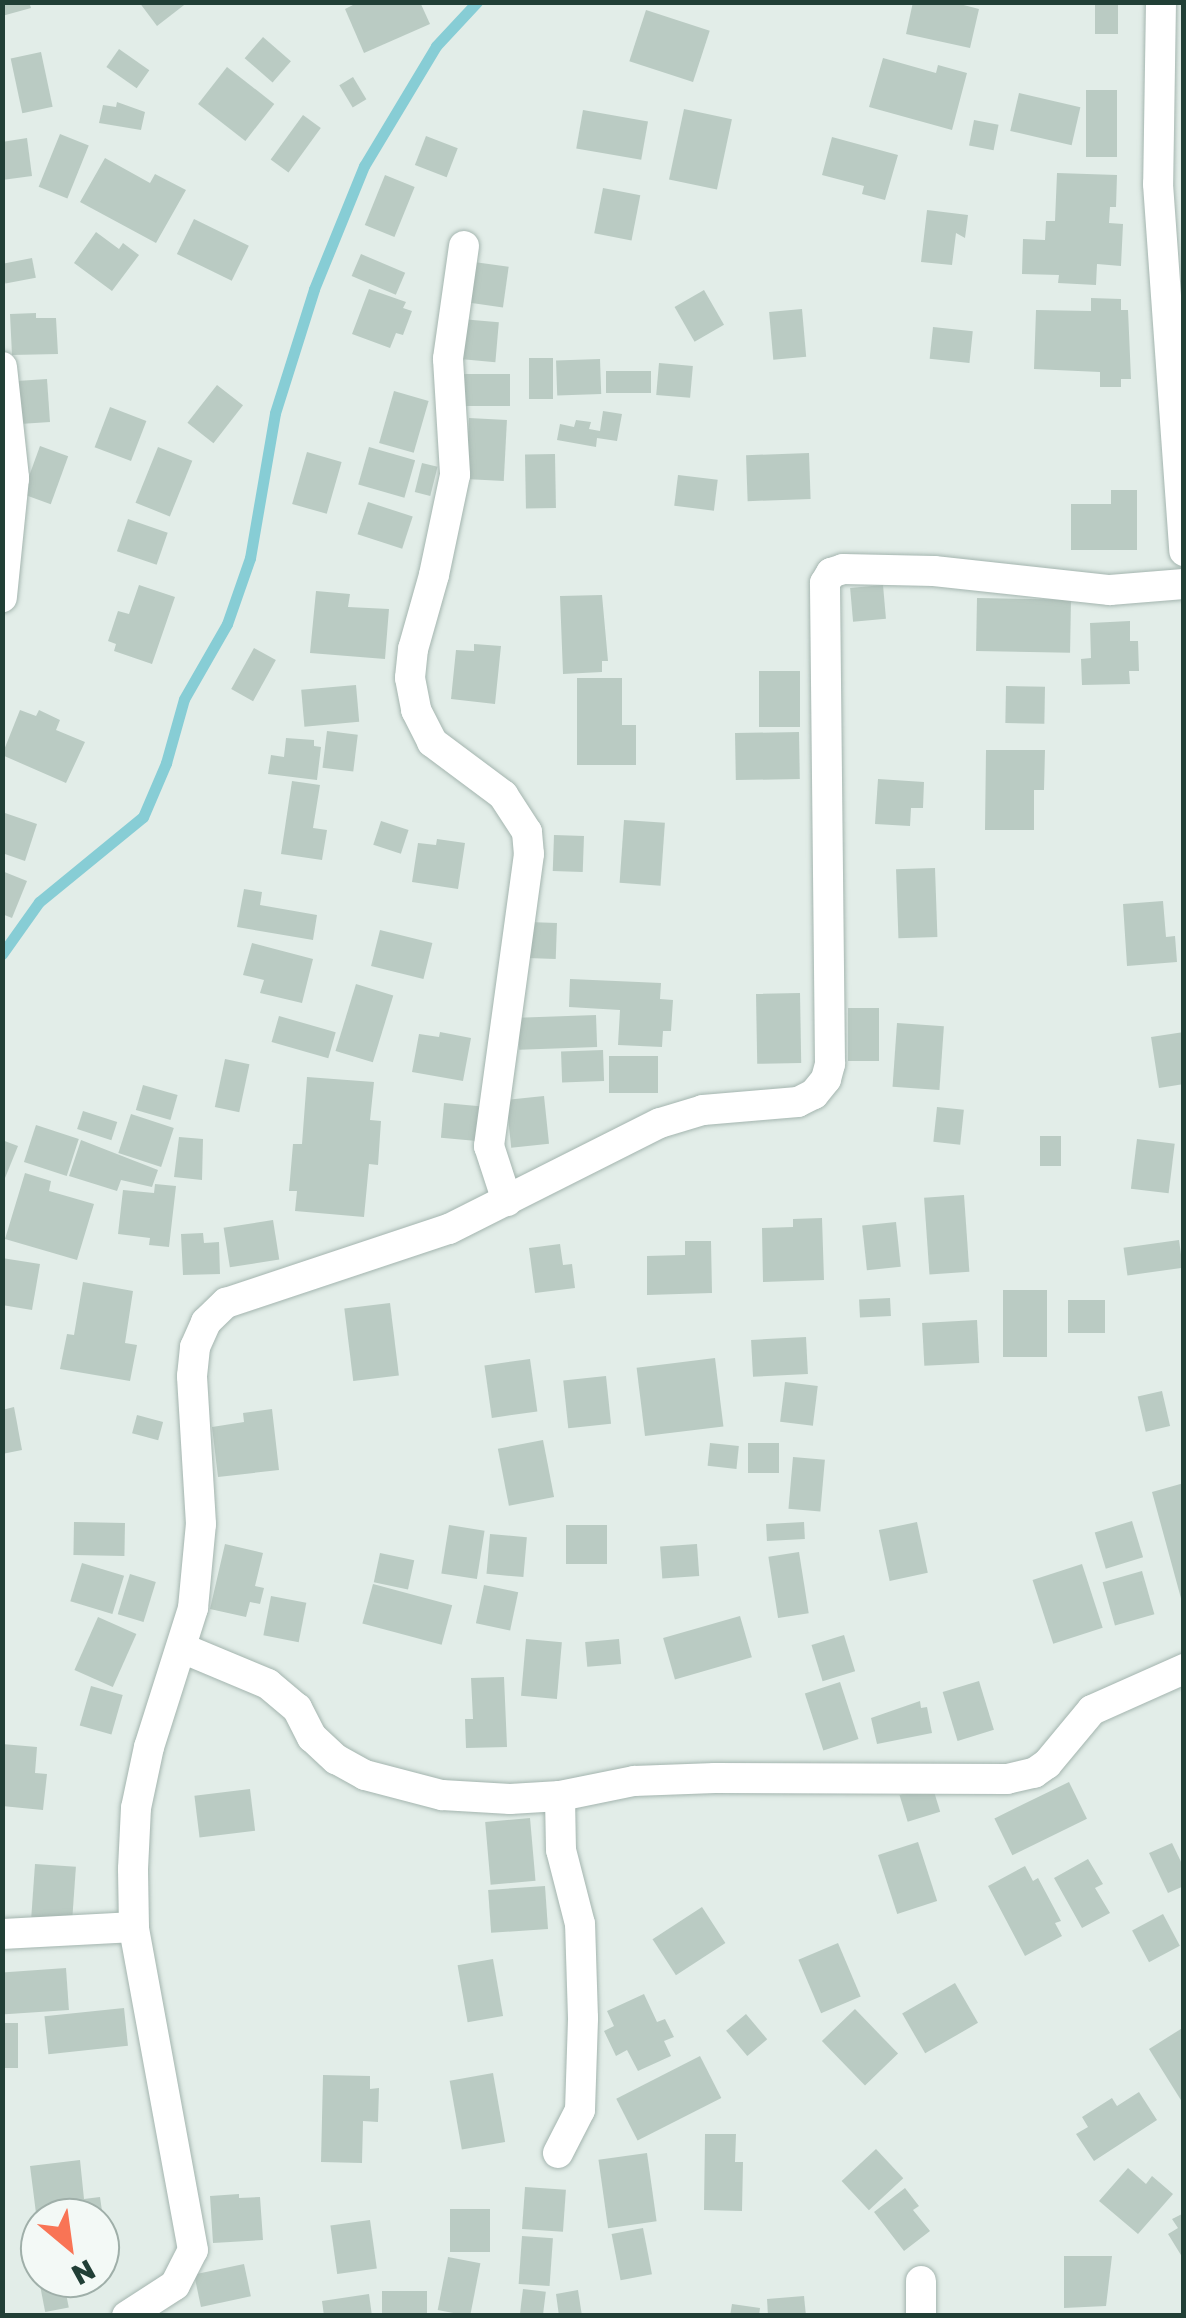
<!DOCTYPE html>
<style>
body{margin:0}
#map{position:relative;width:1186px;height:2318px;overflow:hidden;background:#e2ede8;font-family:"Golos Text",sans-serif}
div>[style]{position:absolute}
.stream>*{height:11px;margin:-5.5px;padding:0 5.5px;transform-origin:5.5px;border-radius:5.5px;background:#87cdd5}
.building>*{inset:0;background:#bacbc3;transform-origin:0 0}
.roads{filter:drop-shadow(0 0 2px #a4b5af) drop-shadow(0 0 2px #a4b5af)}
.minor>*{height:30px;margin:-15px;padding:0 15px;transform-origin:15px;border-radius:15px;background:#fff}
span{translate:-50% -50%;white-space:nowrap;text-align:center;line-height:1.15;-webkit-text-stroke:8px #f3f9f6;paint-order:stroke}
.frame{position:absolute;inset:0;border:5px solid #213f36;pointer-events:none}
.north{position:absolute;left:20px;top:2198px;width:100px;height:100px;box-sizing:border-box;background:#f3f9f6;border:2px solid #9fafa9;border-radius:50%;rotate:151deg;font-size:28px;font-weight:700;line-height:40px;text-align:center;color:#213f36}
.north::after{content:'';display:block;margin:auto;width:35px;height:45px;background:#f97455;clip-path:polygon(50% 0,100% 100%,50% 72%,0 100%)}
</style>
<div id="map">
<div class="stream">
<i style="left:2px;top:954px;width:64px;rotate:-54.6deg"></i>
<i style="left:39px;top:902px;width:134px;rotate:-39.3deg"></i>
<i style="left:143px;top:817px;width:59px;rotate:-66.9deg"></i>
<i style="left:166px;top:763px;width:66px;rotate:-74.3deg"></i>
<i style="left:184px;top:699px;width:86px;rotate:-60.2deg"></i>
<i style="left:227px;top:624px;width:70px;rotate:-70.8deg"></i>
<i style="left:250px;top:558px;width:147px;rotate:-80.2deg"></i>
<i style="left:275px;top:413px;width:130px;rotate:-72.5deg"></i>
<i style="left:314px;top:289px;width:133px;rotate:-67.9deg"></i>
<i style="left:364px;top:166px;width:140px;rotate:-59deg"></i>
<i style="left:436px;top:46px;width:60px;rotate:-47deg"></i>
</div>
<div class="building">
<i style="clip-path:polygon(2px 2px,29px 2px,31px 8px,2px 16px)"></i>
<i style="clip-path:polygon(139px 2px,188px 2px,157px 26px)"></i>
<i style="clip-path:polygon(359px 2px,420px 2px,430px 24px,364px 53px,345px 9px)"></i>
<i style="clip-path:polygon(913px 2px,952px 2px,979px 9px,970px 48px,906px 34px)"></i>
<i style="left:1095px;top:5px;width:23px;height:29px"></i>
<i style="left:646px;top:10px;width:67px;height:54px;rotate:18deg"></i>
<i style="left:263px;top:37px;width:37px;height:28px;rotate:41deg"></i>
<i style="left:119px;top:49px;width:37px;height:22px;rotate:35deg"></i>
<i style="left:41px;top:52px;width:56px;height:31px;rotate:78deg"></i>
<i style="clip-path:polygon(883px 58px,936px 73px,938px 65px,967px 73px,952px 130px,869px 107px)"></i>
<i style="left:227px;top:67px;width:60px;height:47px;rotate:38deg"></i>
<i style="left:353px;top:77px;width:26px;height:16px;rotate:59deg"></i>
<i style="left:1086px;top:90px;width:31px;height:67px"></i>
<i style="left:1019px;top:93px;width:63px;height:39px;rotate:13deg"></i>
<i style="clip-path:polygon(117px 102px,145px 112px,141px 130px,99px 123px,103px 105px,116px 107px)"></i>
<i style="left:684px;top:109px;width:49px;height:72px;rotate:12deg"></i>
<i style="left:583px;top:110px;width:66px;height:39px;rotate:10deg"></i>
<i style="left:303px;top:115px;width:22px;height:55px;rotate:36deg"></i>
<i style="left:974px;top:120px;width:25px;height:26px;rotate:11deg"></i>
<i style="left:60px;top:134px;width:31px;height:57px;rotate:22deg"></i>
<i style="left:426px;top:136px;width:34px;height:31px;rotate:21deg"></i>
<i style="clip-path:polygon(832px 137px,898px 155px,885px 200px,862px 194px,864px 186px,822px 175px)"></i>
<i style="clip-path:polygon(27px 138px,32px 176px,2px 180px,2px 142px)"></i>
<i style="clip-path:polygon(105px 158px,150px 183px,155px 174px,186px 190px,156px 243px,80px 202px)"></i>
<i style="clip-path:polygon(1057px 173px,1117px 175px,1116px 207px,1110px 207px,1109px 223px,1123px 224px,1121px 266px,1097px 264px,1096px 285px,1058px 283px,1059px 275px,1022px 274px,1023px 239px,1045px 240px,1046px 221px,1055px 221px)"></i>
<i style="left:385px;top:175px;width:32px;height:54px;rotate:22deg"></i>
<i style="left:603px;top:188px;width:38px;height:46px;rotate:11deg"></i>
<i style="clip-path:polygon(927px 210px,968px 215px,965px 238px,956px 233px,952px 265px,921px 262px)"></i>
<i style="left:194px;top:219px;width:61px;height:39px;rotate:26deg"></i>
<i style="clip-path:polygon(96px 232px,119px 249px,123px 243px,139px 255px,112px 291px,74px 263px)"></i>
<i style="left:361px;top:254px;width:48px;height:24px;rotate:23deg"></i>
<i style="left:32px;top:258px;width:20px;height:31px;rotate:79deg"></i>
<i style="left:474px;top:262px;width:35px;height:41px;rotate:8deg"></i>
<i style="clip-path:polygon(369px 289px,406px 302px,403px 308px,412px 311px,403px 335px,396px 333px,390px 348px,352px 334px)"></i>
<i style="left:704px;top:290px;width:40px;height:34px;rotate:60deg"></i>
<i style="clip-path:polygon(1091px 298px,1121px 299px,1121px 310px,1128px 310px,1131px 379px,1121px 379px,1121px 387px,1100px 387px,1100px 372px,1034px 369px,1036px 310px,1091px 311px)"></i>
<i style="left:802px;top:309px;width:48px;height:33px;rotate:85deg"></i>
<i style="clip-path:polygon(36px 313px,36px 318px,56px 318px,58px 354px,12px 355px,10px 314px)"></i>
<i style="left:461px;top:319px;width:38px;height:40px;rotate:5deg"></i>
<i style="left:933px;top:327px;width:40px;height:32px;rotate:6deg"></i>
<i style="left:529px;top:358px;width:24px;height:41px"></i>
<i style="left:600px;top:359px;width:35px;height:44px;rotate:88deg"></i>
<i style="left:659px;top:363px;width:34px;height:32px;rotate:5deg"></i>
<i style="left:606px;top:371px;width:45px;height:22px"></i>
<i style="left:462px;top:374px;width:48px;height:32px"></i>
<i style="left:47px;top:379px;width:43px;height:34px;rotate:86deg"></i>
<i style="left:217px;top:385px;width:33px;height:48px;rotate:38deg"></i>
<i style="left:394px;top:391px;width:36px;height:54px;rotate:16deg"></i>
<i style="left:110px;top:407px;width:39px;height:43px;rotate:21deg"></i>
<i style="clip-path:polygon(603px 411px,622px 414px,617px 441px,597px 438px,596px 447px,557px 440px,560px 424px,574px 427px,576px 420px,591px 422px,589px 429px,600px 431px)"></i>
<i style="left:469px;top:418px;width:38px;height:61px;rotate:3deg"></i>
<i style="left:40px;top:446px;width:30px;height:51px;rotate:20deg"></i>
<i style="left:158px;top:447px;width:37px;height:60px;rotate:22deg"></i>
<i style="left:369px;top:447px;width:48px;height:39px;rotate:16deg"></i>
<i style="left:307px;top:452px;width:36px;height:54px;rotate:16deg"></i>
<i style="left:809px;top:453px;width:46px;height:63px;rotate:88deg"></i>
<i style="left:555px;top:454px;width:54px;height:30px;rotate:89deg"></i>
<i style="left:422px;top:463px;width:16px;height:30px;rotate:14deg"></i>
<i style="left:678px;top:475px;width:40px;height:31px;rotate:7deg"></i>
<i style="clip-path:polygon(1111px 490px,1137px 490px,1137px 550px,1071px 550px,1071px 504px,1111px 504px)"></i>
<i style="left:368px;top:502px;width:47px;height:34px;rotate:18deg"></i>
<i style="left:128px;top:519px;width:42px;height:34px;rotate:19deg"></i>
<i style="clip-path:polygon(139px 585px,175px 597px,152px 664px,114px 651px,116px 644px,108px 641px,118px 611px,129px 614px)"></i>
<i style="left:883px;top:585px;width:34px;height:33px;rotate:85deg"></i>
<i style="clip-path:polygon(316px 591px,350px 594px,348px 607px,389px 609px,385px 659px,310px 653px)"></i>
<i style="clip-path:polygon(602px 595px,608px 661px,602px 661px,602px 672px,563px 674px,560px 596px)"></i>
<i style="left:977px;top:598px;width:94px;height:53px;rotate:1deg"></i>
<i style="clip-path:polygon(1130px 621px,1130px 641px,1138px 641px,1139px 671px,1129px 671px,1130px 684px,1082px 685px,1081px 659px,1091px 658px,1090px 623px)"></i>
<i style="clip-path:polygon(474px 644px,501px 646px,495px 704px,451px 699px,456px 650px,474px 651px)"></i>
<i style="left:254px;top:648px;width:25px;height:47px;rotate:29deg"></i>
<i style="left:759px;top:671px;width:41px;height:56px"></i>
<i style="clip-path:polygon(577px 678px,622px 678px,622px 725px,636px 725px,636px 765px,577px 765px)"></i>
<i style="left:356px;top:685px;width:37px;height:55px;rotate:85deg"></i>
<i style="left:1006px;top:686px;width:39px;height:37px;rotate:1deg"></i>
<i style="clip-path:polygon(20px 710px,36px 716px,39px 710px,60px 720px,56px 730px,85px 742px,66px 783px,2px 755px)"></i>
<i style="left:327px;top:731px;width:31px;height:37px;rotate:7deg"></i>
<i style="left:799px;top:732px;width:47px;height:64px;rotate:89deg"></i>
<i style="clip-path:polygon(286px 738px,314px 740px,314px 746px,321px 747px,317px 780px,268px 774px,271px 755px,284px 757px)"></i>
<i style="clip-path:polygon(986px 750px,1045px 750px,1044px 790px,1034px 790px,1034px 830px,985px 830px)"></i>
<i style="clip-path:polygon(878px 779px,924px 782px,923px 808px,911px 808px,910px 826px,875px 824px)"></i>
<i style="clip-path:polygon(292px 781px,320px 785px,313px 828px,327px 830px,322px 860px,281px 854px)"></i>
<i style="clip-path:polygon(2px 812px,37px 824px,25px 861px,2px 853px)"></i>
<i style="left:624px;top:820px;width:41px;height:63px;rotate:4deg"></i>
<i style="left:381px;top:821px;width:29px;height:25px;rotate:18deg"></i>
<i style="left:554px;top:835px;width:30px;height:36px;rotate:2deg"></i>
<i style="clip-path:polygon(437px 839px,465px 843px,458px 889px,412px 882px,418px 843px,436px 845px)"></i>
<i style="left:935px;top:868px;width:69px;height:39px;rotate:88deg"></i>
<i style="clip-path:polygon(2px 871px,27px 881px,12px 918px,2px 914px)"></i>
<i style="clip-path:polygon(244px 889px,262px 892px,260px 905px,317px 915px,313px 940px,237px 927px)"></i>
<i style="clip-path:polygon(1163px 901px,1166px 937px,1175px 936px,1177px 962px,1127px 966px,1123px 904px)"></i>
<i style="left:528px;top:922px;width:29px;height:36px;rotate:2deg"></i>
<i style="left:380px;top:930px;width:54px;height:37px;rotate:14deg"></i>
<i style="clip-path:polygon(252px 943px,313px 959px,302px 1003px,260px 993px,264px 980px,243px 975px)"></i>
<i style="clip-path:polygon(570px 979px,661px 983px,660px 999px,673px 1000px,671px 1031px,663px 1031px,662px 1047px,618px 1045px,620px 1010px,569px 1007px)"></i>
<i style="left:356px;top:984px;width:39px;height:70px;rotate:17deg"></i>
<i style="left:800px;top:993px;width:70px;height:44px;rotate:89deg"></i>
<i style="left:848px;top:1008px;width:31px;height:53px"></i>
<i style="left:596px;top:1015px;width:32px;height:78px;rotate:88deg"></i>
<i style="left:279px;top:1016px;width:59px;height:27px;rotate:16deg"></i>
<i style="left:897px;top:1023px;width:47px;height:64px;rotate:4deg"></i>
<i style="clip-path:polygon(440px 1032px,471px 1038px,463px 1081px,412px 1072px,419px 1034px,439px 1037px)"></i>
<i style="clip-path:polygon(1184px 1032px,1184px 1084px,1159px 1088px,1151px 1037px)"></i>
<i style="left:603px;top:1050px;width:31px;height:42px;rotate:88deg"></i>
<i style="left:609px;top:1056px;width:49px;height:37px"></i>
<i style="left:225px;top:1059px;width:25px;height:49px;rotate:12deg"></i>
<i style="clip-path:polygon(307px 1077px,374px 1082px,370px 1120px,381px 1121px,378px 1165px,369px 1164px,364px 1217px,295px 1211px,297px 1191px,289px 1191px,293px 1144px,302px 1144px)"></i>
<i style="left:143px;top:1085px;width:36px;height:26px;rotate:16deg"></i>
<i style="left:544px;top:1096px;width:48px;height:38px;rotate:84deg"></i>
<i style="left:444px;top:1103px;width:36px;height:35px;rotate:5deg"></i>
<i style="left:937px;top:1107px;width:27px;height:35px;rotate:6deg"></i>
<i style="left:83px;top:1111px;width:36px;height:19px;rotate:18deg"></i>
<i style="left:131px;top:1114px;width:45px;height:41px;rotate:18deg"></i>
<i style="left:36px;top:1125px;width:45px;height:39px;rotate:18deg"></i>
<i style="left:1061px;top:1136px;width:30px;height:21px;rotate:90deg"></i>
<i style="clip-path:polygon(179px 1137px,203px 1139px,202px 1180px,174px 1177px)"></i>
<i style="left:1137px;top:1139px;width:38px;height:50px;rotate:7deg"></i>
<i style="clip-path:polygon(2px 1140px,18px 1146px,3px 1183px,2px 1183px)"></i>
<i style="clip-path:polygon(81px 1140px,158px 1170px,152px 1187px,121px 1180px,117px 1191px,69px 1176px)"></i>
<i style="clip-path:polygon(25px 1173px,51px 1181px,49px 1191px,94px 1204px,77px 1260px,5px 1239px)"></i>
<i style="clip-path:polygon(155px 1184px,176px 1186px,169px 1247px,149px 1245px,150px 1238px,118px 1234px,123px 1190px,154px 1193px)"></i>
<i style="left:964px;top:1195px;width:77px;height:40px;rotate:86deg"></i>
<i style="clip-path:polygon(822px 1218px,824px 1280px,763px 1282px,762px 1228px,793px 1227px,793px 1219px)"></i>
<i style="left:273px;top:1220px;width:40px;height:50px;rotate:81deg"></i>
<i style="left:896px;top:1222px;width:45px;height:34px;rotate:84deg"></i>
<i style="clip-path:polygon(203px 1233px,204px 1243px,219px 1242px,220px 1274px,183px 1275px,181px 1234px)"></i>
<i style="left:1179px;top:1240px;width:28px;height:56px;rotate:82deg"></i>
<i style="clip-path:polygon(685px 1241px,711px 1241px,712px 1293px,647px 1295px,647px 1256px,685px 1255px)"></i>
<i style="clip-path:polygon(560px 1244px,563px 1265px,572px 1264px,575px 1288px,535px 1293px,529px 1248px)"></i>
<i style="clip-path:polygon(2px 1258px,40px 1264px,32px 1310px,2px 1305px)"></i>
<i style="clip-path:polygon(83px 1282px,133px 1291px,125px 1343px,137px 1345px,130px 1381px,60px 1369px,67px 1334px,74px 1335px)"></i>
<i style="left:1003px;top:1290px;width:44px;height:67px"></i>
<i style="left:890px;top:1298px;width:18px;height:31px;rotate:87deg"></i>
<i style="left:1068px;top:1300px;width:37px;height:33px"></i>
<i style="left:390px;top:1303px;width:73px;height:46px;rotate:83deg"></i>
<i style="left:977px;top:1320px;width:43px;height:55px;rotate:87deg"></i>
<i style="left:806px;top:1337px;width:37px;height:55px;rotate:87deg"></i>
<i style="left:715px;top:1358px;width:69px;height:79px;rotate:83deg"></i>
<i style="left:530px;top:1359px;width:53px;height:46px;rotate:82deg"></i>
<i style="left:606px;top:1376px;width:48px;height:43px;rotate:84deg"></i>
<i style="left:785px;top:1382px;width:33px;height:40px;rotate:7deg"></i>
<i style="left:1162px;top:1391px;width:36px;height:25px;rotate:77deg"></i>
<i style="clip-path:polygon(14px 1407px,22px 1450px,2px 1454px,2px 1410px)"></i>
<i style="clip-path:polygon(272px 1409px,279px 1470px,218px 1477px,212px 1427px,244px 1422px,243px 1413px)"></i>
<i style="left:137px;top:1415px;width:27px;height:19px;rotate:15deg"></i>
<i style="left:543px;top:1440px;width:58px;height:46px;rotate:79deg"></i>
<i style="left:710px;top:1443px;width:29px;height:23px;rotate:6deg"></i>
<i style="left:779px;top:1443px;width:30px;height:31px;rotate:90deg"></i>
<i style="left:793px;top:1457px;width:32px;height:52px;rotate:5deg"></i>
<i style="clip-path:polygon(1184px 1483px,1184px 1602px,1182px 1602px,1152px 1492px)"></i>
<i style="left:1132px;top:1521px;width:38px;height:39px;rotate:73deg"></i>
<i style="left:74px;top:1522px;width:51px;height:33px;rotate:1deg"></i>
<i style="left:804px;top:1522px;width:17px;height:38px;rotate:87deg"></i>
<i style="left:917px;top:1522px;width:52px;height:39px;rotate:78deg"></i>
<i style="left:449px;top:1525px;width:36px;height:49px;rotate:9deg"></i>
<i style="left:566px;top:1525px;width:41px;height:39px"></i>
<i style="left:490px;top:1534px;width:37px;height:40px;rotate:5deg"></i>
<i style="clip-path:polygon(225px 1544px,263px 1553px,255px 1586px,264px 1588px,260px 1604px,250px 1602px,246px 1617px,210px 1609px)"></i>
<i style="left:697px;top:1544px;width:32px;height:37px;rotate:86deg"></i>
<i style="left:799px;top:1552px;width:62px;height:31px;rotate:81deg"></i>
<i style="left:380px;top:1553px;width:35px;height:30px;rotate:12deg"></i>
<i style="left:82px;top:1563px;width:44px;height:40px;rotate:17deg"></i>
<i style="left:1082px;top:1564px;width:67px;height:52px;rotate:72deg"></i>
<i style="left:1142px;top:1571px;width:45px;height:41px;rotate:74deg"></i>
<i style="left:130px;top:1574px;width:27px;height:42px;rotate:17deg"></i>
<i style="left:373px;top:1584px;width:82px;height:41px;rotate:15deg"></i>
<i style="left:484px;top:1585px;width:35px;height:39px;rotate:12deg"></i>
<i style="left:271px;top:1596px;width:36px;height:40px;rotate:11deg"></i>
<i style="left:740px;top:1616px;width:43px;height:80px;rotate:74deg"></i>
<i style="left:98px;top:1617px;width:42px;height:58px;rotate:24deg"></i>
<i style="left:844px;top:1635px;width:38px;height:34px;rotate:73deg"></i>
<i style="left:526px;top:1639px;width:36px;height:57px;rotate:5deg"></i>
<i style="left:619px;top:1639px;width:25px;height:34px;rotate:85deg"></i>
<i style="clip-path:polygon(504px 1677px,507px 1747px,466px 1748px,465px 1719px,473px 1719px,471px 1678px)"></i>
<i style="left:979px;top:1681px;width:51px;height:38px;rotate:73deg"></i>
<i style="left:840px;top:1682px;width:60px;height:37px;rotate:72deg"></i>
<i style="left:91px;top:1686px;width:33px;height:41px;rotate:16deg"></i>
<i style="clip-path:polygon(920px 1701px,921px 1708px,927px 1707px,932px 1733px,877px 1744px,871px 1718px)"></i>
<i style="clip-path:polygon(2px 1744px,37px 1747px,35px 1773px,47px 1774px,43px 1810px,2px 1806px)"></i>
<i style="left:1069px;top:1782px;width:41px;height:83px;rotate:64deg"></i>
<i style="left:932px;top:1785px;width:28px;height:34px;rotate:73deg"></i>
<i style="left:250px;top:1789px;width:42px;height:56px;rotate:83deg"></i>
<i style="left:530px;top:1818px;width:63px;height:45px;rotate:85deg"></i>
<i style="left:918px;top:1842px;width:62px;height:42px;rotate:72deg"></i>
<i style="clip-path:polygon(1172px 1843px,1184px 1868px,1184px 1886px,1168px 1893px,1149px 1853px)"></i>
<i style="clip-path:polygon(1088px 1859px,1103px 1884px,1095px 1888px,1110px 1913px,1082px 1928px,1054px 1878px)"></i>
<i style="left:35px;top:1864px;width:41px;height:53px;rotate:4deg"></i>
<i style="clip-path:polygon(1025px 1866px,1033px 1881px,1038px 1878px,1061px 1921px,1055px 1923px,1062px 1936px,1025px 1956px,988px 1886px)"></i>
<i style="left:545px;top:1886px;width:43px;height:57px;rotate:86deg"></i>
<i style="left:702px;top:1907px;width:43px;height:59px;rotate:57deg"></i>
<i style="left:1163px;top:1914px;width:36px;height:35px;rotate:62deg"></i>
<i style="left:838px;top:1943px;width:58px;height:43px;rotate:67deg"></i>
<i style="left:493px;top:1959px;width:58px;height:36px;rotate:80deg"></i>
<i style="left:66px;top:1968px;width:42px;height:64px;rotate:86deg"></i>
<i style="left:955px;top:1983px;width:46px;height:61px;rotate:60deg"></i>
<i style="clip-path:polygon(644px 1994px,657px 2022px,665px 2019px,674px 2037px,664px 2041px,671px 2056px,638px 2071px,627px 2050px,616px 2056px,604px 2031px,614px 2026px,607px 2011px)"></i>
<i style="left:124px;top:2008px;width:38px;height:80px;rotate:84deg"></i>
<i style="left:855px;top:2009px;width:62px;height:46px;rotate:46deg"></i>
<i style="left:746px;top:2014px;width:33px;height:26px;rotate:50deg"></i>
<i style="left:2px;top:2023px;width:16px;height:45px"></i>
<i style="clip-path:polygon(1184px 2027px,1184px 2105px,1149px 2049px)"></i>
<i style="left:700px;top:2056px;width:47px;height:94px;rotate:63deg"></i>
<i style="left:493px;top:2073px;width:70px;height:44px;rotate:80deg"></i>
<i style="clip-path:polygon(323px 2075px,370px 2076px,370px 2089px,379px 2088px,378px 2122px,363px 2121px,362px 2163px,321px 2162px)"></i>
<i style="clip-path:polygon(1139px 2092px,1157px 2120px,1094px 2161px,1076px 2134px,1088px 2127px,1082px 2117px,1112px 2098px,1117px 2106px)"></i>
<i style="clip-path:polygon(705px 2134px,736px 2134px,735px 2162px,743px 2162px,742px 2211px,704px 2210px)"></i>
<i style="left:876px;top:2149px;width:40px;height:47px;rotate:47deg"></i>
<i style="left:647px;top:2153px;width:69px;height:49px;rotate:82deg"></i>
<i style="clip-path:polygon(80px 2160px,84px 2199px,100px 2197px,105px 2232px,100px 2232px,100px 2218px,40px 2218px,38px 2229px,30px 2166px)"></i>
<i style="clip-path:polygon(1128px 2168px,1146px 2184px,1152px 2176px,1173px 2194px,1138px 2234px,1099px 2201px)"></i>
<i style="left:525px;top:2187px;width:41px;height:42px;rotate:4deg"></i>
<i style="clip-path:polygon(905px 2188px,919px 2206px,913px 2210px,930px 2231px,904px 2251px,874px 2212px)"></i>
<i style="clip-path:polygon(239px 2194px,239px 2198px,260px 2197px,263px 2240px,213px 2243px,210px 2196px)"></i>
<i style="left:450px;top:2209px;width:40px;height:43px"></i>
<i style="clip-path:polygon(1184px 2213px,1184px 2260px,1168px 2234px,1178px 2228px,1172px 2219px)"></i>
<i style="left:370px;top:2220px;width:49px;height:40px;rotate:82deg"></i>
<i style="left:643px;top:2228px;width:47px;height:32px;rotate:79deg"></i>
<i style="left:522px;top:2236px;width:31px;height:48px;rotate:4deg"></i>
<i style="clip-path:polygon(1064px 2256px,1112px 2256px,1106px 2306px,1064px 2308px)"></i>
<i style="left:448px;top:2257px;width:33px;height:54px;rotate:11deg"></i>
<i style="left:244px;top:2264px;width:33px;height:51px;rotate:78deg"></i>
<i style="left:64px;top:2283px;width:25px;height:24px;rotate:79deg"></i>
<i style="left:523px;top:2289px;width:23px;height:27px;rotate:7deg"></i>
<i style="clip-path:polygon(578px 2290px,582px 2316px,559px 2316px,556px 2294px)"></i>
<i style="left:382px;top:2291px;width:45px;height:25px"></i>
<i style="clip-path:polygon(369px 2294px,372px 2316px,324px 2316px,322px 2301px)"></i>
<i style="clip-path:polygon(804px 2296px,806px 2316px,768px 2316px,767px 2299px)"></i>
<i style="clip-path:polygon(732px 2304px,760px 2308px,759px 2316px,730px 2316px)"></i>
</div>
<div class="roads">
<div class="minor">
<i style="left:1161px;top:2px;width:182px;rotate:90.9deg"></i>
<i style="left:1158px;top:184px;width:368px;rotate:85.9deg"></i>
<i style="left:464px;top:246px;width:114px;rotate:98.1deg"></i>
<i style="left:448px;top:359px;width:116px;rotate:86.5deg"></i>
<i style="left:455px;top:475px;width:102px;rotate:101.9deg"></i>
<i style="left:434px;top:575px;width:77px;rotate:105.8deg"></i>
<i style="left:413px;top:649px;width:29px;rotate:96deg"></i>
<i style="left:410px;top:678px;width:33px;rotate:79deg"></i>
<i style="left:416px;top:710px;width:36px;rotate:63deg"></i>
<i style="left:432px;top:742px;width:89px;rotate:36.7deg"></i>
<i style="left:503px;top:795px;width:44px;rotate:57deg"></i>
<i style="left:527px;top:832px;width:22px;rotate:85deg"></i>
<i style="left:529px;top:854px;width:295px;rotate:97.8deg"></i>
<i style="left:489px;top:1146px;width:58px;rotate:71.9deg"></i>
<i style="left:2px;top:367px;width:112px;rotate:83.8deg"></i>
<i style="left:14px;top:478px;width:120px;rotate:95.8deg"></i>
<i style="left:182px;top:1648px;width:93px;rotate:22.7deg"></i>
<i style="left:268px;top:1684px;width:38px;rotate:40deg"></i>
<i style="left:297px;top:1708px;width:33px;rotate:63deg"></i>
<i style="left:312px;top:1737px;width:33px;rotate:43deg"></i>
<i style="left:336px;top:1759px;width:33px;rotate:29deg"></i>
<i style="left:365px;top:1775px;width:80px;rotate:14.6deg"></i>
<i style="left:442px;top:1795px;width:68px;rotate:3.4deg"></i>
<i style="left:510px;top:1799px;width:50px;rotate:-3.4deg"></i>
<i style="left:560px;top:1796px;width:76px;rotate:-11.5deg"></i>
<i style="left:634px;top:1781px;width:81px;rotate:-2.1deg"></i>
<i style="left:715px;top:1778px;width:292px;rotate:0.2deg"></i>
<i style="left:1007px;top:1779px;width:28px;rotate:-13deg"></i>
<i style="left:1034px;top:1773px;width:16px;rotate:-35deg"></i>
<i style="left:1047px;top:1764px;width:70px;rotate:-50.2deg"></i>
<i style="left:1092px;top:1710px;width:101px;rotate:-24deg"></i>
<i style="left:2px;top:1934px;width:132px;rotate:-3deg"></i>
<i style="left:558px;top:2153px;width:48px;rotate:-62.9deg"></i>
<i style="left:580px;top:2110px;width:92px;rotate:-88.1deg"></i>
<i style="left:583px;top:2018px;width:94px;rotate:-91.8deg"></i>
<i style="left:580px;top:1924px;width:76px;rotate:-104.4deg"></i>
<i style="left:561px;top:1850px;width:54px;rotate:-91.1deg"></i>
<i style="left:127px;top:2316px;width:57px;rotate:-32.9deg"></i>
<i style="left:175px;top:2285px;width:39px;rotate:-63deg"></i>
<i style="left:193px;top:2250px;width:328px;rotate:-100.4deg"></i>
<i style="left:134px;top:1927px;width:58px;rotate:-91deg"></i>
<i style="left:133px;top:1869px;width:61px;rotate:-87.2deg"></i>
<i style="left:136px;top:1808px;width:62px;rotate:-78deg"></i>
<i style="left:149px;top:1747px;width:146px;rotate:-72.4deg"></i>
<i style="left:193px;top:1608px;width:84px;rotate:-84.6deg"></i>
<i style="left:201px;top:1524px;width:148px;rotate:-93.5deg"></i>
<i style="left:192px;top:1376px;width:29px;rotate:-84deg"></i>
<i style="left:195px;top:1347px;width:27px;rotate:-66deg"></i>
<i style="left:206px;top:1322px;width:28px;rotate:-44deg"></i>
<i style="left:226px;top:1303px;width:235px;rotate:-18.4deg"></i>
<i style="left:449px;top:1229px;width:236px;rotate:-26.7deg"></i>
<i style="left:660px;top:1123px;width:45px;rotate:-16.8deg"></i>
<i style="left:703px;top:1110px;width:95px;rotate:-4.8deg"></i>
<i style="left:798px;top:1102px;width:18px;rotate:-27deg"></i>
<i style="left:814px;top:1094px;width:19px;rotate:-51deg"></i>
<i style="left:826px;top:1079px;width:16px;rotate:-75deg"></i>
<i style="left:830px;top:1064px;width:481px;rotate:-90.6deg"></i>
<i style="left:825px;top:583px;width:12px;rotate:-59deg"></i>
<i style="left:831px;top:573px;width:13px;rotate:-18deg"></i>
<i style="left:843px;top:569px;width:91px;rotate:1.3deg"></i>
<i style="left:934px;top:571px;width:177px;rotate:6.2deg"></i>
<i style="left:1110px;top:590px;width:74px;rotate:-4.6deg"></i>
<i style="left:921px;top:2316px;width:35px;rotate:-90deg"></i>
</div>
</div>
<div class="frame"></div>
<div class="north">N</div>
</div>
